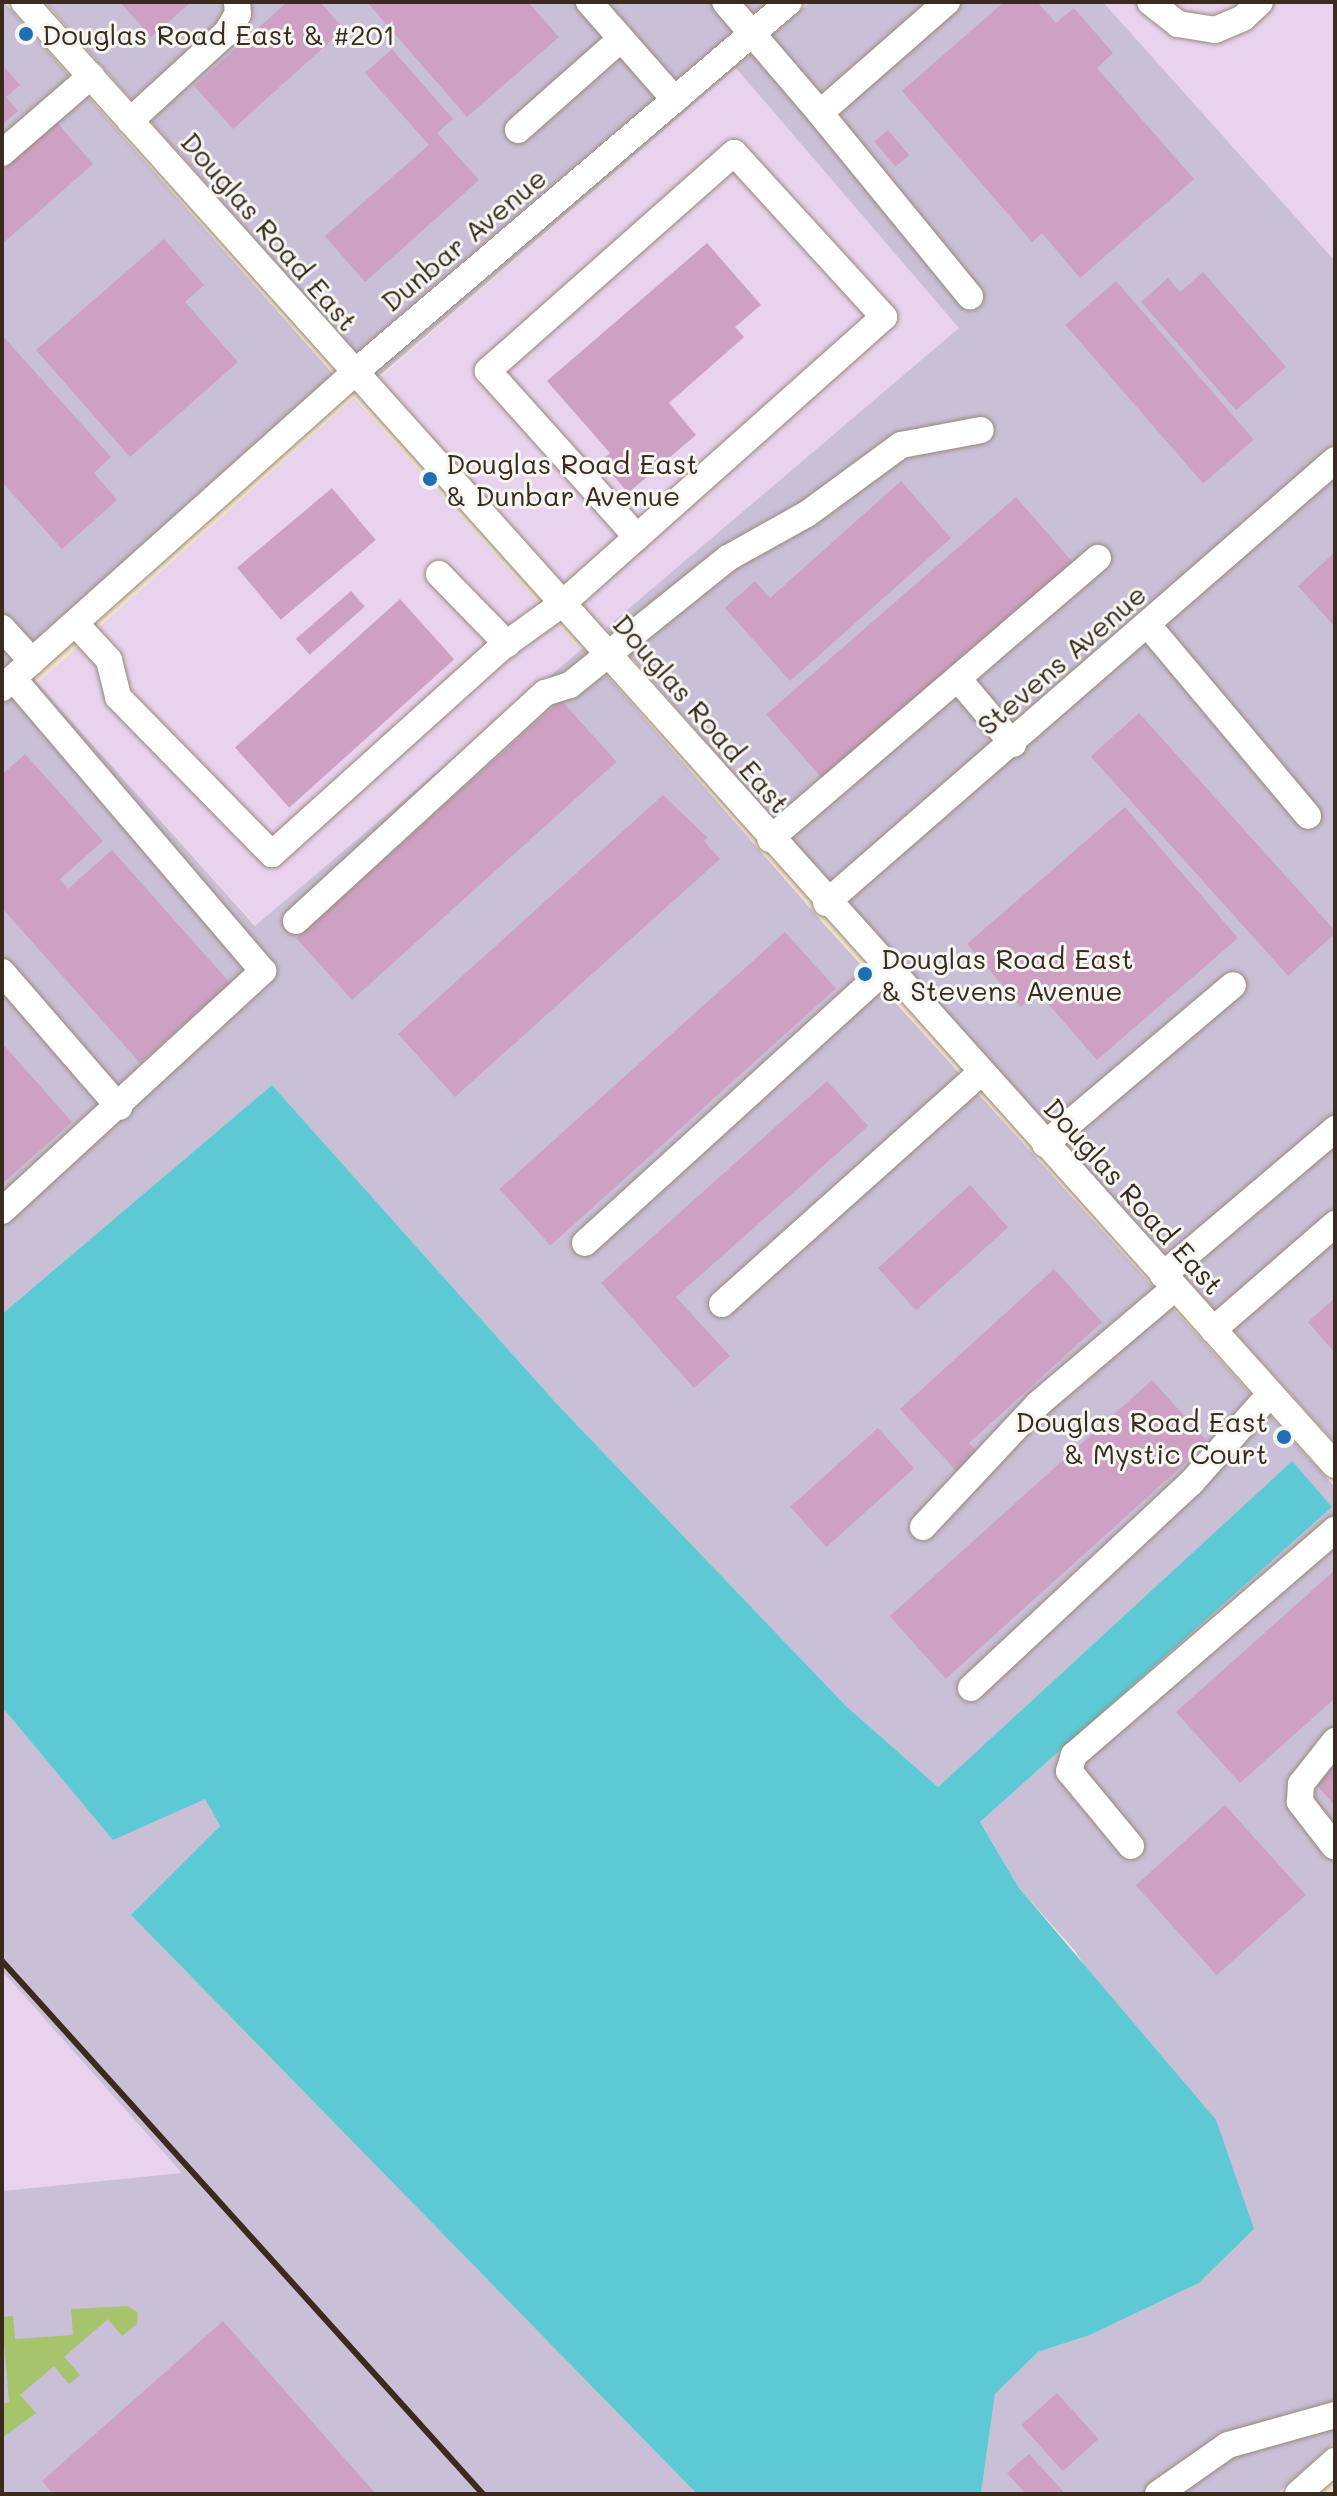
<!DOCTYPE html>
<style>
body{margin:0}
#map{position:relative;width:1337px;height:2496px;overflow:hidden;background:#f4e6d1;font-family:Mali,sans-serif}
div>[style]{position:absolute}
.built>*{inset:0;background:#e8d2ee;transform-origin:0 0}
.industrial>*{inset:0;background:#c9bfd7}
.green>*{inset:0;background:#a5c46c}
.water>*{inset:0;background:#5cc9d4}
.building>*{inset:0;background:#cea1c4;transform-origin:0 0}
.roads{filter:drop-shadow(0 0 2px #988878) drop-shadow(0 0 2px #988878)}
.minor>*{height:26px;margin:-13px;padding:0 13px;transform-origin:13px;border-radius:13px;background:#fff}
.rail>*{height:6px;margin:-3px;padding:0 3px;transform-origin:3px;border-radius:3px;background:#3b2a1e}
.dots>*{width:22px;height:22px;translate:-50% -50%;box-sizing:border-box;border:4px solid #f6f6f2;border-radius:50%}
span{translate:-50% -50%;white-space:nowrap;text-align:center;line-height:1.15;-webkit-text-stroke:6px #f6f6f2;paint-order:stroke}
.poi-label{font-size:28px;color:#3b2a1e}
.left{translate:0 -50%;text-align:left}
.right{translate:-100% -50%;text-align:right}
.street-label{font-size:28px;color:#3b2a1e}
.frame{position:absolute;inset:0;border:4px solid #3b2a1e;pointer-events:none}
</style>
<div id="map">
<div class="built">
<i style="clip-path:polygon(1103px 2px,1335px 2px,1335px 261px)"></i>
<i style="left:736px;top:68px;width:343px;height:474px;rotate:49deg"></i>
<i style="left:354px;top:398px;width:339px;height:426px;rotate:48deg"></i>
<i style="clip-path:polygon(2px 1971px,183px 2173px,2px 2191px)"></i>
</div>
<div class="industrial">
<i style="clip-path:polygon(4px 2px,333px 374px,2px 670px,2px 2px)"></i>
<i style="clip-path:polygon(45px 2px,769px 2px,356px 354px)"></i>
<i style="clip-path:polygon(810px 2px,1103px 2px,1335px 261px,1335px 443px,829px 883px,606px 628px,959px 328px,736px 68px,377px 378px,373px 374px)"></i>
<i style="clip-path:polygon(1335px 477px,1335px 1443px,846px 903px)"></i>
<i style="clip-path:polygon(583px 648px,823px 923px,1335px 1487px,1335px 2442px,1277px 2494px,981px 2494px,995px 2394px,1038px 2352px,1090px 2335px,1199px 2283px,1254px 2229px,1075px 1951px,1019px 1888px,980px 1822px,1332px 1507px,1291px 1462px,938px 1787px,846px 1706px,556px 1403px,272px 1085px,2px 1314px,2px 705px,33px 678px,255px 926px)"></i>
<i style="clip-path:polygon(2px 1707px,113px 1839px,205px 1798px,220px 1826px,132px 1916px,697px 2494px,2px 2494px,2px 2191px,182px 2173px,2px 1971px)"></i>
</div>
<div class="green">
<i style="clip-path:polygon(128px 2306px,138px 2313px,137px 2324px,122px 2336px,108px 2319px,64px 2357px,80px 2375px,69px 2384px,54px 2366px,20px 2395px,36px 2413px,2px 2438px,2px 2404px,9px 2402px,2px 2317px,13px 2316px,15px 2339px,73px 2335px,71px 2309px)"></i>
</div>
<div class="water">
<i style="clip-path:polygon(272px 1085px,556px 1403px,846px 1706px,938px 1787px,1292px 1461px,1332px 1507px,980px 1822px,1019px 1888px,1216px 2120px,1254px 2229px,1199px 2283px,1090px 2335px,1038px 2352px,995px 2394px,981px 2494px,697px 2494px,131px 1915px,220px 1826px,205px 1799px,113px 1840px,2px 1707px,2px 1314px)"></i>
</div>
<div class="building">
<i style="clip-path:polygon(120px 2px,191px 2px,151px 37px)"></i>
<i style="clip-path:polygon(287px 2px,320px 2px,344px 29px,233px 129px,194px 86px)"></i>
<i style="clip-path:polygon(367px 2px,528px 2px,559px 37px,467px 117px)"></i>
<i style="clip-path:polygon(1004px 2px,1037px 2px,1056px 23px,1074px 8px,1113px 53px,1097px 68px,1194px 179px,1080px 278px,1042px 233px,1032px 242px,902px 91px)"></i>
<i style="clip-path:polygon(392px 49px,453px 119px,437px 133px,479px 180px,365px 282px,325px 236px,429px 145px,365px 73px)"></i>
<i style="clip-path:polygon(5px 68px,20px 85px,6px 97px,18px 111px,2px 125px)"></i>
<i style="clip-path:polygon(54px 119px,93px 164px,2px 244px,2px 164px)"></i>
<i style="left:888px;top:130px;width:33px;height:18px;rotate:50deg"></i>
<i style="clip-path:polygon(164px 239px,204px 285px,185px 302px,238px 362px,130px 457px,36px 350px)"></i>
<i style="clip-path:polygon(707px 243px,761px 305px,735px 327px,744px 337px,669px 403px,696px 435px,628px 493px,601px 461px,610px 453px,547px 381px)"></i>
<i style="clip-path:polygon(1203px 272px,1286px 367px,1236px 410px,1141px 302px,1168px 278px,1180px 292px)"></i>
<i style="left:1116px;top:281px;width:210px;height:67px;rotate:49deg"></i>
<i style="clip-path:polygon(2px 335px,111px 457px,94px 473px,117px 500px,62px 549px,2px 482px)"></i>
<i style="clip-path:polygon(901px 481px,951px 538px,790px 681px,725px 608px,755px 581px,770px 598px)"></i>
<i style="left:332px;top:488px;width:68px;height:124px;rotate:50deg"></i>
<i style="left:1016px;top:497px;width:89px;height:331px;rotate:49deg"></i>
<i style="clip-path:polygon(1335px 552px,1335px 627px,1298px 586px)"></i>
<i style="left:351px;top:591px;width:21px;height:73px;rotate:49deg"></i>
<i style="left:400px;top:599px;width:81px;height:222px;rotate:48deg"></i>
<i style="left:561px;top:700px;width:83px;height:356px;rotate:48deg"></i>
<i style="left:1139px;top:713px;width:295px;height:65px;rotate:48deg"></i>
<i style="clip-path:polygon(25px 754px,103px 841px,60px 879px,68px 889px,112px 850px,230px 983px,140px 1063px,2px 908px,2px 775px)"></i>
<i style="clip-path:polygon(663px 795px,708px 838px,704px 841px,720px 859px,455px 1097px,398px 1034px)"></i>
<i style="clip-path:polygon(1125px 807px,1238px 938px,1097px 1060px,1038px 992px,1021px 1007px,967px 944px)"></i>
<i style="left:785px;top:932px;width:76px;height:384px;rotate:48deg"></i>
<i style="clip-path:polygon(2px 1043px,72px 1122px,2px 1184px)"></i>
<i style="clip-path:polygon(827px 1081px,868px 1126px,676px 1297px,730px 1356px,694px 1388px,601px 1283px)"></i>
<i style="left:970px;top:1185px;width:57px;height:124px;rotate:48deg"></i>
<i style="clip-path:polygon(1054px 1269px,1102px 1322px,969px 1443px,980px 1455px,959px 1474px,900px 1409px)"></i>
<i style="clip-path:polygon(1335px 1298px,1335px 1353px,1308px 1322px)"></i>
<i style="left:1152px;top:1380px;width:84px;height:353px;rotate:48deg"></i>
<i style="left:878px;top:1428px;width:54px;height:118px;rotate:48deg"></i>
<i style="clip-path:polygon(1335px 1570px,1335px 1698px,1240px 1783px,1176px 1712px)"></i>
<i style="clip-path:polygon(1335px 1765px,1335px 1806px,1315px 1783px)"></i>
<i style="left:1225px;top:1805px;width:121px;height:120px;rotate:48deg"></i>
<i style="clip-path:polygon(223px 2321px,376px 2494px,53px 2494px,42px 2481px)"></i>
<i style="left:1057px;top:2393px;width:62px;height:48px;rotate:48deg"></i>
<i style="clip-path:polygon(1029px 2454px,1063px 2491px,1060px 2494px,1026px 2494px,1007px 2473px)"></i>
</div>
<div class="roads">
<div class="minor">
<i style="left:24px;top:2px;width:1964px;rotate:48.14deg"></i>
<i style="left:589px;top:2px;width:130px;rotate:48.7deg"></i>
<i style="left:725px;top:2px;width:146px;rotate:49.4deg"></i>
<i style="left:820px;top:113px;width:169px;rotate:-41.2deg"></i>
<i style="left:1150px;top:2px;width:36px;rotate:38deg"></i>
<i style="left:1178px;top:24px;width:37px;rotate:9deg"></i>
<i style="left:1215px;top:30px;width:30px;rotate:-23deg"></i>
<i style="left:1243px;top:18px;width:23px;rotate:-43deg"></i>
<i style="left:820px;top:113px;width:237px;rotate:50.7deg"></i>
<i style="left:130px;top:121px;width:132px;rotate:-42.5deg"></i>
<i style="left:227px;top:32px;width:21px;rotate:-59deg"></i>
<i style="left:238px;top:14px;width:12px;rotate:-95deg"></i>
<i style="left:518px;top:130px;width:137px;rotate:-41.5deg"></i>
<i style="left:2px;top:153px;width:118px;rotate:-40.9deg"></i>
<i style="left:439px;top:574px;width:98px;rotate:45.8deg"></i>
<i style="left:75px;top:623px;width:50px;rotate:47.4deg"></i>
<i style="left:109px;top:660px;width:38px;rotate:76deg"></i>
<i style="left:118px;top:697px;width:220px;rotate:45.6deg"></i>
<i style="left:272px;top:854px;width:309px;rotate:-42deg"></i>
<i style="left:502px;top:647px;width:75px;rotate:-35.8deg"></i>
<i style="left:563px;top:603px;width:99px;rotate:-41.7deg"></i>
<i style="left:637px;top:537px;width:331px;rotate:-41.7deg"></i>
<i style="left:884px;top:317px;width:222px;rotate:-132.4deg"></i>
<i style="left:734px;top:153px;width:329px;rotate:138.5deg"></i>
<i style="left:488px;top:371px;width:223px;rotate:48.1deg"></i>
<i style="left:1148px;top:625px;width:249px;rotate:50deg"></i>
<i style="left:2px;top:628px;width:45px;rotate:47.7deg"></i>
<i style="left:959px;top:680px;width:84px;rotate:49.8deg"></i>
<i style="left:2px;top:688px;width:471px;rotate:-41.8deg"></i>
<i style="left:353px;top:374px;width:573px;rotate:-40.47deg"></i>
<i style="left:770px;top:839px;width:432px;rotate:-40.6deg"></i>
<i style="left:826px;top:903px;width:675px;rotate:-41.03deg"></i>
<i style="left:296px;top:921px;width:338px;rotate:-42.5deg"></i>
<i style="left:545px;top:693px;width:26px;rotate:-18deg"></i>
<i style="left:570px;top:685px;width:203px;rotate:-38.8deg"></i>
<i style="left:728px;top:558px;width:90px;rotate:-29.1deg"></i>
<i style="left:807px;top:514px;width:117px;rotate:-36.3deg"></i>
<i style="left:901px;top:445px;width:81px;rotate:-10.6deg"></i>
<i style="left:2px;top:972px;width:179px;rotate:49.1deg"></i>
<i style="left:1045px;top:1144px;width:246px;rotate:-40.2deg"></i>
<i style="left:2px;top:1211px;width:355px;rotate:-42.6deg"></i>
<i style="left:263px;top:971px;width:385px;rotate:-130.5deg"></i>
<i style="left:585px;top:1243px;width:407px;rotate:-42.3deg"></i>
<i style="left:1163px;top:1275px;width:226px;rotate:-40.3deg"></i>
<i style="left:722px;top:1304px;width:346px;rotate:-41.8deg"></i>
<i style="left:1213px;top:1330px;width:162px;rotate:-41deg"></i>
<i style="left:923px;top:1527px;width:168px;rotate:-46.9deg"></i>
<i style="left:1038px;top:1404px;width:180px;rotate:-40.3deg"></i>
<i style="left:971px;top:1688px;width:301px;rotate:-43deg"></i>
<i style="left:1191px;top:1483px;width:119px;rotate:-48.4deg"></i>
<i style="left:1131px;top:1846px;width:97px;rotate:-129.6deg"></i>
<i style="left:1069px;top:1771px;width:17px;rotate:-73deg"></i>
<i style="left:1074px;top:1755px;width:345px;rotate:-40.8deg"></i>
<i style="left:1334px;top:1846px;width:56px;rotate:-127.7deg"></i>
<i style="left:1300px;top:1802px;width:18px;rotate:-87deg"></i>
<i style="left:1301px;top:1784px;width:55px;rotate:-51.7deg"></i>
<i style="left:1158px;top:2494px;width:85px;rotate:-35deg"></i>
<i style="left:1228px;top:2445px;width:111px;rotate:-15.7deg"></i>
<i style="left:1298px;top:2494px;width:50px;rotate:-41.7deg"></i>
</div>
</div>
<div class="rail">
<i style="left:2px;top:1961px;width:718px;rotate:47.94deg"></i>
</div>
<div class="dots">
<i style="left:26px;top:34px;background:#1f6fb2"></i>
<i style="left:430px;top:479px;background:#1f6fb2"></i>
<i style="left:865px;top:974px;background:#1f6fb2"></i>
<i style="left:1284px;top:1437px;background:#1f6fb2"></i>
</div>
<div class="poi-label">
<span class="left" style="left:42px;top:34px">Douglas Road East &amp; #201</span>
<span class="left" style="left:446px;top:479px">Douglas Road East<br>&amp; Dunbar Avenue</span>
<span class="left" style="left:881px;top:974px">Douglas Road East<br>&amp; Stevens Avenue</span>
<span class="right" style="left:1268px;top:1437px">Douglas Road East<br>&amp; Mystic Court</span>
</div>
<div class="street-label">
<span style="left:270px;top:231px;rotate:49deg">Douglas Road East</span>
<span style="left:463px;top:239px;rotate:-40deg">Dunbar Avenue</span>
<span style="left:1061px;top:659px;rotate:-41deg">Stevens Avenue</span>
<span style="left:702px;top:713px;rotate:49deg">Douglas Road East</span>
<span style="left:1134px;top:1196px;rotate:48deg">Douglas Road East</span>
</div>
<div class="frame"></div>
</div>
